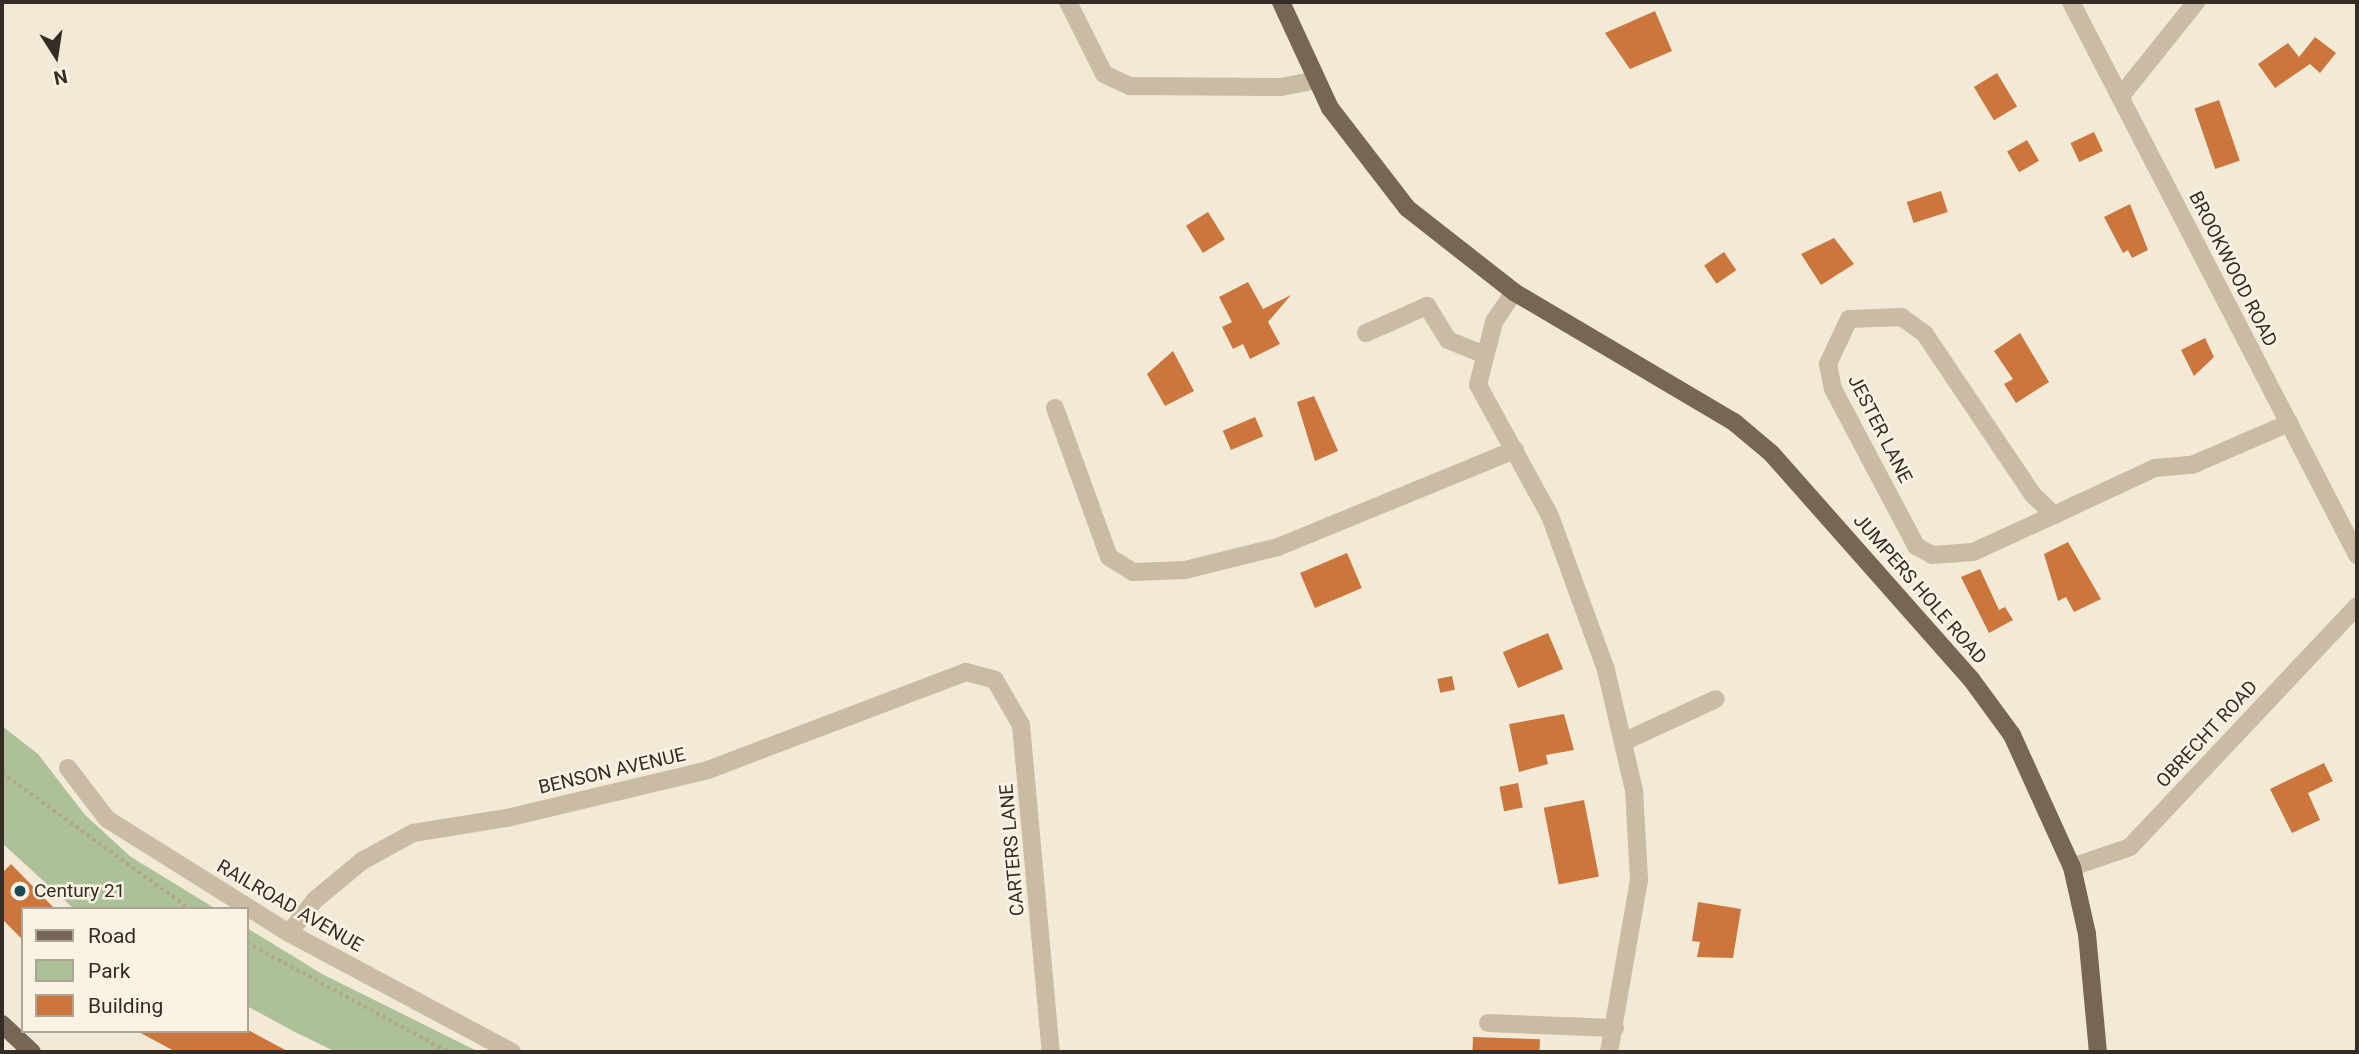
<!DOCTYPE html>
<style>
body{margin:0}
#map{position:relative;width:2359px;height:1054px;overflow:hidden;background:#f2e9d7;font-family:Roboto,sans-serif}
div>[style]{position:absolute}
.green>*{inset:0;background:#acc197}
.building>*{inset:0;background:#ca763c;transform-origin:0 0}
.path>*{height:3.5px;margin-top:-1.75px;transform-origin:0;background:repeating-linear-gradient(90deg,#b6a58d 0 3.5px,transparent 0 7px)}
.minor>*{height:18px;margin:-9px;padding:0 9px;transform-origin:9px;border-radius:9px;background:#cabba3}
.major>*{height:18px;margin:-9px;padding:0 9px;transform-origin:9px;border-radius:9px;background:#776656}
.dots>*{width:19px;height:19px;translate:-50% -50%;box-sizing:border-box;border:4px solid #faf3e3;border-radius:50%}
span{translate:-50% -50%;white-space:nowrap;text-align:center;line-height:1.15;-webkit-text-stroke:5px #faf3e3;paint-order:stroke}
.street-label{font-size:19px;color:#352d25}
.poi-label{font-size:19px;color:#352d25}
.left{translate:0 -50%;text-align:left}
.frame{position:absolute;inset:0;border:4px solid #352d25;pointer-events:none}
.legend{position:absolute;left:21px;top:907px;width:228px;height:126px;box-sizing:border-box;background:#faf3e3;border:2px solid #aba497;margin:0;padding:9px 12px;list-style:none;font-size:21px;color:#352d25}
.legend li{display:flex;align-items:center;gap:14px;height:35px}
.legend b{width:35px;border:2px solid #aba497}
.north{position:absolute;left:21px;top:21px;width:70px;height:70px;-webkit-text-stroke:5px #faf3e3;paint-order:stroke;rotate:168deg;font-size:19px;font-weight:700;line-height:28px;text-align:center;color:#352d25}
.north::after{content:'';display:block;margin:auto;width:24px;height:32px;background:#352d25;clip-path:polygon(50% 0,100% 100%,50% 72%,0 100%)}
</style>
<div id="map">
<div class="green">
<i style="clip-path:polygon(2px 726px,38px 754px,85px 815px,131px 857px,216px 909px,74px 909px,2px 843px)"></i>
<i style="clip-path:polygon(247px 928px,322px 974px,479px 1052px,336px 1052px,293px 1031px,247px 1006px)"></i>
</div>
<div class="building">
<i style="clip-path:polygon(1655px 11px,1672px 51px,1630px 69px,1605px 33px)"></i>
<i style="clip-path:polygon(2315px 37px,2336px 53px,2320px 73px,2310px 64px,2275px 88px,2258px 64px,2288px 43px,2299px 57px)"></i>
<i style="left:1997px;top:73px;width:39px;height:27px;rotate:59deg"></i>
<i style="left:2219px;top:100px;width:64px;height:26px;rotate:71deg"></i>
<i style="left:2094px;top:132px;width:21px;height:26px;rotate:65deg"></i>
<i style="left:2027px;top:140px;width:24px;height:23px;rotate:60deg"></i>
<i style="left:1941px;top:191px;width:22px;height:36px;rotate:72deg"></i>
<i style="clip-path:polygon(2130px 204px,2148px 250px,2132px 258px,2128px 250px,2123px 253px,2104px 217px)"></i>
<i style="left:1208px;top:212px;width:32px;height:26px;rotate:58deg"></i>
<i style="clip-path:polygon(1834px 238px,1854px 264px,1821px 285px,1801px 254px)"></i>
<i style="left:1724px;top:252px;width:22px;height:24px;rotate:56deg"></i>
<i style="clip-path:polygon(1248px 282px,1263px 309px,1291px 295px,1268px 322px,1280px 344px,1250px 359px,1243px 344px,1233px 349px,1222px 327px,1232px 322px,1219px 297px)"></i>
<i style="clip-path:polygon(2020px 333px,2049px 382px,2016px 403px,2004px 384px,2013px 379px,1994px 351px)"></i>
<i style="clip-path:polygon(2205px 338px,2214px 357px,2194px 376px,2181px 350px)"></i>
<i style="clip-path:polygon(1173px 351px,1194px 391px,1165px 406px,1147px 374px)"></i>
<i style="clip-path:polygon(1314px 396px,1338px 451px,1315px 461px,1297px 402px)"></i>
<i style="left:1255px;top:417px;width:21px;height:35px;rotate:67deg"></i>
<i style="clip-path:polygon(2068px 542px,2101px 599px,2074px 612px,2066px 597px,2058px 601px,2044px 554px)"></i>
<i style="left:1347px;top:553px;width:38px;height:51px;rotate:67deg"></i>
<i style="clip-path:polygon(1980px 569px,1999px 610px,2005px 607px,2013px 620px,1989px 633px,1961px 577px)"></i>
<i style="left:1548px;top:633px;width:39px;height:49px;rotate:67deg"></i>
<i style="left:1452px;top:676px;width:14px;height:15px;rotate:78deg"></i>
<i style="clip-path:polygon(1564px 714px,1574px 750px,1546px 755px,1548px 764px,1519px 772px,1509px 724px)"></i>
<i style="clip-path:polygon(2324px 763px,2333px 781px,2308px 793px,2320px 820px,2292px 833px,2270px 789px)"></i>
<i style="left:1518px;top:783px;width:25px;height:19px;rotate:79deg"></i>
<i style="left:1584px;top:800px;width:78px;height:41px;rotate:79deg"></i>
<i style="clip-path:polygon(11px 864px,55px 909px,23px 909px,23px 940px,2px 919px,2px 873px)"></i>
<i style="clip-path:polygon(1698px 902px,1741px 909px,1733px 958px,1697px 957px,1700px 942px,1692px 941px)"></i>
<i style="clip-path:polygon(137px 1031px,250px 1031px,289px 1052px,176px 1052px)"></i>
<i style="left:1473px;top:1037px;width:67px;height:15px;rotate:2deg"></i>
</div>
<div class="path">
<i style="left:2px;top:773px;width:232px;rotate:35.9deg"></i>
<i style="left:247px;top:943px;width:230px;rotate:28.4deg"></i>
</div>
<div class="minor">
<i style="left:1068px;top:2px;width:80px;rotate:63.4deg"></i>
<i style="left:1104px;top:74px;width:29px;rotate:25deg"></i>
<i style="left:1130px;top:86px;width:151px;rotate:0.4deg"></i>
<i style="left:1281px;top:87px;width:36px;rotate:-11deg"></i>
<i style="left:2071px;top:2px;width:623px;rotate:62.65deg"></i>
<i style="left:2120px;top:97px;width:122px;rotate:-51.3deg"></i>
<i style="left:1514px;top:292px;width:36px;rotate:124deg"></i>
<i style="left:1494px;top:322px;width:65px;rotate:104.3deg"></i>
<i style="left:1478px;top:385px;width:149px;rotate:61.2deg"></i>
<i style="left:1550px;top:516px;width:164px;rotate:70deg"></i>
<i style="left:1606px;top:670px;width:123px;rotate:76.9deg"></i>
<i style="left:1634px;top:790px;width:90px;rotate:86.8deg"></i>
<i style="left:1639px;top:880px;width:175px;rotate:99.9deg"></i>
<i style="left:1366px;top:333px;width:67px;rotate:-23.9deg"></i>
<i style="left:1427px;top:306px;width:40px;rotate:58deg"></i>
<i style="left:1448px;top:340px;width:40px;rotate:22deg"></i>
<i style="left:1055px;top:408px;width:158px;rotate:70.1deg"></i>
<i style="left:1109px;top:557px;width:28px;rotate:32deg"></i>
<i style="left:1133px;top:572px;width:52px;rotate:-2.2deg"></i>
<i style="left:1185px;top:570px;width:96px;rotate:-13.9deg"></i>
<i style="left:1278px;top:547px;width:256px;rotate:-22.3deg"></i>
<i style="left:2054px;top:515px;width:29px;rotate:-136deg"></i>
<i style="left:2033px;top:495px;width:194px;rotate:-123.9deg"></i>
<i style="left:1925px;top:334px;width:29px;rotate:-144deg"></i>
<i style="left:1902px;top:317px;width:53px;rotate:177.8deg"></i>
<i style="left:1849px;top:319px;width:50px;rotate:115deg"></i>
<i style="left:1828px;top:364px;width:25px;rotate:79deg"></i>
<i style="left:1833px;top:389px;width:178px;rotate:62.1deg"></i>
<i style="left:1916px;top:546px;width:18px;rotate:29deg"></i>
<i style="left:1932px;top:555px;width:41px;rotate:-4.2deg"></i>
<i style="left:1973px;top:552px;width:89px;rotate:-24.6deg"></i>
<i style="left:2054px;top:515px;width:111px;rotate:-25deg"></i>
<i style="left:2155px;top:468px;width:37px;rotate:-5deg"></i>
<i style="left:2192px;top:465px;width:106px;rotate:-23.4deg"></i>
<i style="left:1623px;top:742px;width:102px;rotate:-24.8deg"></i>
<i style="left:68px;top:768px;width:64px;rotate:52.6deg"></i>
<i style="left:107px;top:819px;width:215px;rotate:32.1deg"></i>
<i style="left:289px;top:933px;width:253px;rotate:28.1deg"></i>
<i style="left:2072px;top:867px;width:61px;rotate:-19deg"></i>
<i style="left:2130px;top:847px;width:331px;rotate:-46.7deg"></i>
<i style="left:289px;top:933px;width:42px;rotate:-51.8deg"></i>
<i style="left:315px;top:900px;width:61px;rotate:-39.7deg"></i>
<i style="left:362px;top:861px;width:58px;rotate:-28.8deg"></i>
<i style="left:413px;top:833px;width:95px;rotate:-9.1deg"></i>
<i style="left:507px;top:818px;width:207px;rotate:-13.4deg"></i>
<i style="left:708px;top:770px;width:276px;rotate:-20.8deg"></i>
<i style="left:966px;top:672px;width:30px;rotate:15deg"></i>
<i style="left:995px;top:680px;width:52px;rotate:60deg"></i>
<i style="left:1021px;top:725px;width:328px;rotate:84.8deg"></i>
<i style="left:1488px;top:1023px;width:127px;rotate:2.3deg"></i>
</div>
<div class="major">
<i style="left:1281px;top:2px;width:117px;rotate:65.2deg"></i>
<i style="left:1330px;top:108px;width:126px;rotate:52.4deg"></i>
<i style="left:1407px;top:208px;width:136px;rotate:38.1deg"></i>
<i style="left:1514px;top:292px;width:256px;rotate:30.6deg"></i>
<i style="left:1734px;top:422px;width:48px;rotate:40deg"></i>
<i style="left:1771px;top:453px;width:302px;rotate:48.5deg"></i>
<i style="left:1971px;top:679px;width:69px;rotate:53.8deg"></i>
<i style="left:2012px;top:735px;width:145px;rotate:65.6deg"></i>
<i style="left:2072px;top:867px;width:69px;rotate:77.4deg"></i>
<i style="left:2087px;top:934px;width:119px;rotate:84.7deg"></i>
<i style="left:2px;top:1024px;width:41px;rotate:43deg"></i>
</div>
<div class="dots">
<i style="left:20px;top:891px;background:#1a4957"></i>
</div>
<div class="street-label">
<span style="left:2233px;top:269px;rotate:63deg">BROOKWOOD ROAD</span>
<span style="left:1880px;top:429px;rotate:63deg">JESTER LANE</span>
<span style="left:1920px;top:589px;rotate:49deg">JUMPERS HOLE ROAD</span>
<span style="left:2207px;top:734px;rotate:-47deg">OBRECHT ROAD</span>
<span style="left:612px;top:771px;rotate:-13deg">BENSON AVENUE</span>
<span style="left:1012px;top:850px;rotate:-95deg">CARTERS LANE</span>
<span style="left:290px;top:906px;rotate:30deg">RAILROAD AVENUE</span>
</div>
<div class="poi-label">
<span class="left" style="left:34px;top:891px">Century 21</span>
</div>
<div class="frame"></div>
<ul class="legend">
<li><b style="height:9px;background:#776656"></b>Road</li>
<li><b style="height:19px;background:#acc197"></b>Park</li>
<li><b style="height:19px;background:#ca763c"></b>Building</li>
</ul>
<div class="north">N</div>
</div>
